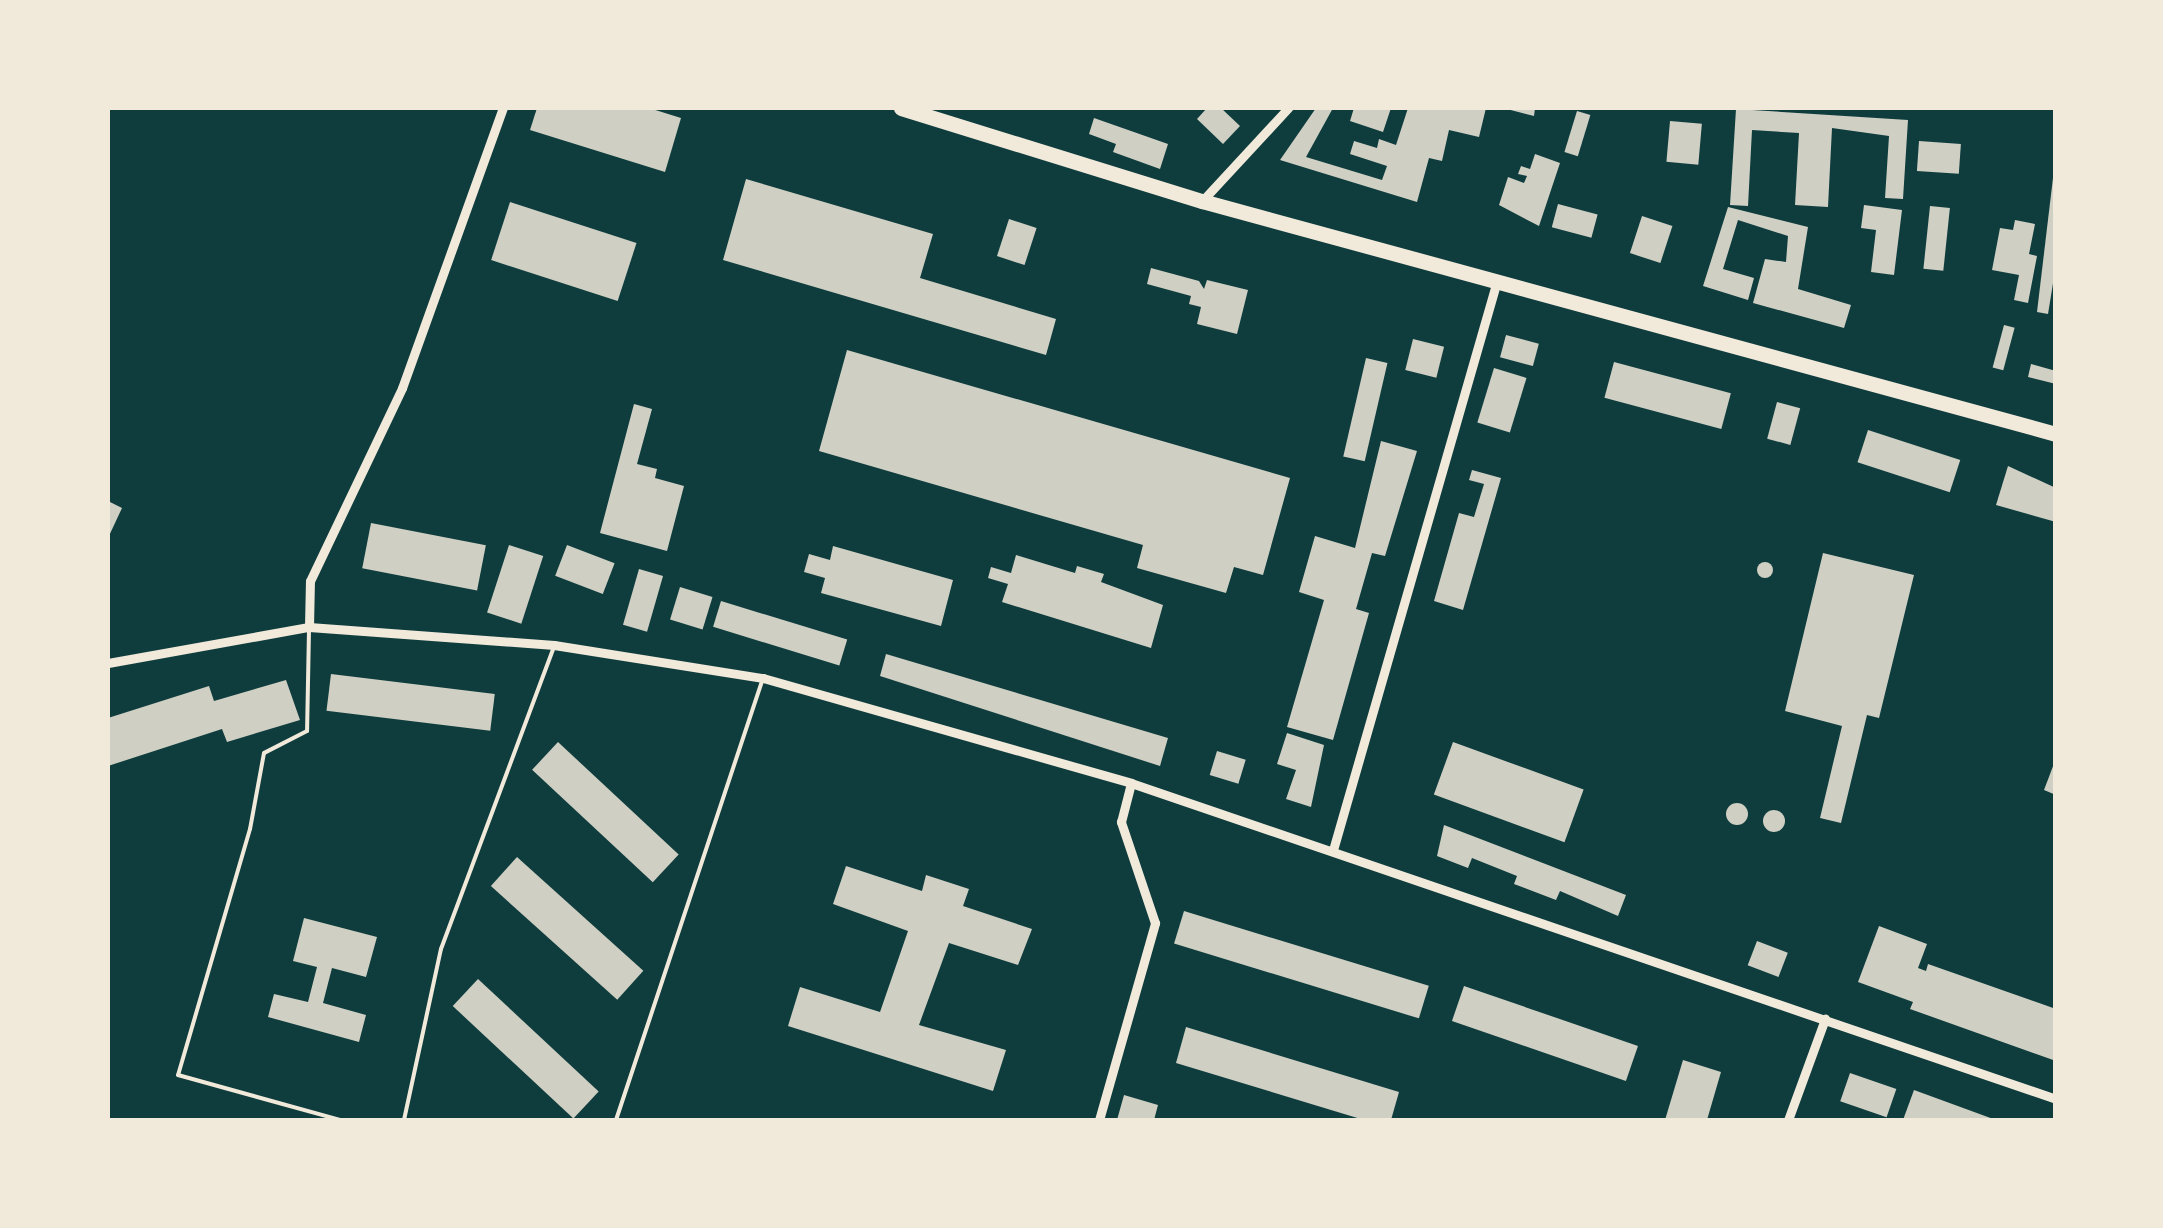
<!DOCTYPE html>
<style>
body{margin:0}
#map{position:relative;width:2163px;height:1228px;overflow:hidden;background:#0f3d3e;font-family:Ubuntu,sans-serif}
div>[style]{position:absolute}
.building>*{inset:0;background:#cfcfc3;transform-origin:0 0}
.round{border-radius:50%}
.service>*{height:4px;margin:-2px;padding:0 2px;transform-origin:2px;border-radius:2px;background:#f1e9da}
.minor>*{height:9px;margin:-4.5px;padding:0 4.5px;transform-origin:4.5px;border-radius:4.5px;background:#f1e9da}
.trunk>*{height:15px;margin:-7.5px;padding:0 7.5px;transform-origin:7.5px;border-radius:7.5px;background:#f1e9da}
span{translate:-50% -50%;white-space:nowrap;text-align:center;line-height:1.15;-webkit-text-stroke:8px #f1e9da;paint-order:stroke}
.frame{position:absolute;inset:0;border:110px solid #f1e9da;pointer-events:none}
</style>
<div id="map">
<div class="building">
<i style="clip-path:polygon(537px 108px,649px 108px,681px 118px,665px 172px,530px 130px)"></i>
<i style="clip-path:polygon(1207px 108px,1221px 108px,1240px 126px,1223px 144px,1197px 119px)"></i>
<i style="clip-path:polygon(1316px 108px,1333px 108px,1306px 157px,1382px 180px,1387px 166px,1350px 154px,1354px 141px,1377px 148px,1379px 139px,1396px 145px,1408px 108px,1486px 108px,1479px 137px,1449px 130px,1442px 161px,1429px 158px,1417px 202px,1280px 160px)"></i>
<i style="clip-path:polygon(1354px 108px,1391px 108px,1383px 132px,1350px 121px)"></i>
<i style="clip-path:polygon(1503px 108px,1535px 108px,1534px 116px)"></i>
<i style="clip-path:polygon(1736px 109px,1908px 120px,1903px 199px,1885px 198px,1889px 136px,1832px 128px,1828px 207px,1795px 205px,1799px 133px,1752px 130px,1748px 206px,1730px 205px)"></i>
<i style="left:1577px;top:111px;width:14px;height:43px;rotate:17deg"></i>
<i style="clip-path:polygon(1094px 118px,1168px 144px,1160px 169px,1113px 152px,1116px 144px,1089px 134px)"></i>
<i style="left:1670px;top:121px;width:32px;height:41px;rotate:5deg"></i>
<i style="left:1919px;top:141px;width:42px;height:30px;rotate:4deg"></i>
<i style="clip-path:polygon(1535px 154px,1560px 163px,1539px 226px,1499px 205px,1508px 177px,1524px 183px,1527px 176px,1518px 174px,1521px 166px,1530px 169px)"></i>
<i style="clip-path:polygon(2053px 178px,2056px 265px,2048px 314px,2037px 312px)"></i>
<i style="clip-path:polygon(746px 179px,933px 234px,920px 278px,1056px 319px,1046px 355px,723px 260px)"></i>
<i style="left:510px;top:202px;width:133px;height:61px;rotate:18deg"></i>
<i style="left:1558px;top:204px;width:41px;height:24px;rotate:15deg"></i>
<i style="clip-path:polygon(1864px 205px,1902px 210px,1894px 275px,1871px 272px,1876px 230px,1861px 228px)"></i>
<i style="left:1930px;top:206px;width:20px;height:63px;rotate:6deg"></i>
<i style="clip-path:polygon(1728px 207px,1808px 227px,1798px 289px,1851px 305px,1844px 328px,1753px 303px,1765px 259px,1786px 262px,1788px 236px,1738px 220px,1723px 269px,1754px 278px,1748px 300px,1703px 286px)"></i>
<i style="left:1642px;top:216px;width:32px;height:39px;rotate:18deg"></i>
<i style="left:1009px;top:219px;width:29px;height:39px;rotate:18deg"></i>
<i style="clip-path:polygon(2015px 220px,2035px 224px,2029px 254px,2037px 256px,2028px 303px,2014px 300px,2019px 275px,1992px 270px,2000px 228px,2013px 230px)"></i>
<i style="clip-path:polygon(1151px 268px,1199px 281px,1204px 289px,1207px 280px,1248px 290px,1237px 334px,1197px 324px,1201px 307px,1189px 304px,1191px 296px,1147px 284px)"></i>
<i style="left:2004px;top:325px;width:11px;height:44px;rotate:15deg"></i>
<i style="left:1506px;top:335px;width:34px;height:23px;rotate:15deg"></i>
<i style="left:1413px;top:339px;width:32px;height:32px;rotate:14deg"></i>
<i style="clip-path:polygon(847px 350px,1290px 478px,1263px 575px,1234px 567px,1226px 593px,1137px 568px,1143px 545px,819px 451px)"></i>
<i style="left:1366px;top:358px;width:22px;height:101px;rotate:13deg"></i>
<i style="left:1614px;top:362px;width:121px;height:37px;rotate:15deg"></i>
<i style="clip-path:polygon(2031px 364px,2056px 371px,2056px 384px,2028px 377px)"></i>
<i style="left:1494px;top:368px;width:34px;height:57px;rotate:17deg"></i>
<i style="left:1777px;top:402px;width:24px;height:38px;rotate:15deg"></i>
<i style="clip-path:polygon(634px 404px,652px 409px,637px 464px,657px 469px,655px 478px,684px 486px,667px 551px,600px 533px)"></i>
<i style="left:1868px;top:430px;width:97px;height:34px;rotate:18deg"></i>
<i style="clip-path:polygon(1381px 441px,1417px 451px,1385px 556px,1372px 553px,1356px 609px,1369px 613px,1333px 740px,1287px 727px,1324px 600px,1299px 592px,1315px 536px,1355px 548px)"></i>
<i style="clip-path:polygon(2008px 466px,2056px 488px,2056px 522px,1996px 505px)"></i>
<i style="clip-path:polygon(1472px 470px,1501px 478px,1463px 610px,1434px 601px,1459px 513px,1474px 517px,1484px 484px,1469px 480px)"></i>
<i style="clip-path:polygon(108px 501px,122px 508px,108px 538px)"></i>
<i style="left:371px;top:523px;width:117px;height:46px;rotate:11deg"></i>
<i style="left:509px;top:545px;width:36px;height:71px;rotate:18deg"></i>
<i style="left:567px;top:545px;width:51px;height:33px;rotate:21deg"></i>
<i style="clip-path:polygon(833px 546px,953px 580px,941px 626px,821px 593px,825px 578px,804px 572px,809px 554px,830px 560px)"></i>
<i style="clip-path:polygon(1823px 553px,1914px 575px,1879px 718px,1867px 715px,1841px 823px,1820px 818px,1842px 726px,1785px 711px)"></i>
<i style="clip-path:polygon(1016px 555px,1075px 573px,1077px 566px,1104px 574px,1101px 582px,1163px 605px,1151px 648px,1002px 602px,1008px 584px,988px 578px,991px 567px,1011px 573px)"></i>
<i class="round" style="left:1757px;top:562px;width:16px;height:16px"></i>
<i style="left:639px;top:569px;width:25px;height:58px;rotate:16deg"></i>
<i style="left:680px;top:587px;width:34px;height:34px;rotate:17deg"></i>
<i style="left:721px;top:601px;width:132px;height:27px;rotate:17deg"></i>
<i style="clip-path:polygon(886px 654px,1168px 738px,1160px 766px,880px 676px)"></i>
<i style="left:331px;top:674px;width:165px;height:37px;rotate:7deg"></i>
<i style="clip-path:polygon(286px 680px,300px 720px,227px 742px,222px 729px,108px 766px,108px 718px,209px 686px,214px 701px)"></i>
<i style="clip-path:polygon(1287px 733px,1324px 745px,1311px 807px,1286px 799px,1296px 770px,1277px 764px)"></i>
<i style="left:558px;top:742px;width:165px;height:38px;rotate:43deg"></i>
<i style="left:1453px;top:742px;width:139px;height:56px;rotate:20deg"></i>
<i style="left:1217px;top:751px;width:30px;height:25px;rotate:17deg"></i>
<i style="clip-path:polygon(2055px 761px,2056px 761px,2056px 795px,2044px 790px)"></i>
<i class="round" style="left:1726px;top:803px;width:22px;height:22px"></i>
<i class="round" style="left:1763px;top:810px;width:22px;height:22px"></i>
<i style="clip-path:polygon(1444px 825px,1626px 895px,1618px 916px,1560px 891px,1556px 900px,1514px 884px,1517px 876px,1472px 858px,1468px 868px,1437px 856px)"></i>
<i style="left:517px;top:857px;width:170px;height:39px;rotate:42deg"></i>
<i style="clip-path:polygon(846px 866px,922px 891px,926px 875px,969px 889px,963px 906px,1032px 929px,1018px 965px,949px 943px,919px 1025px,1006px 1050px,993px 1091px,788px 1026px,800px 987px,880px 1012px,908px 931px,833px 904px)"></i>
<i style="left:1184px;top:911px;width:256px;height:34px;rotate:17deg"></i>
<i style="clip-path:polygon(304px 918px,377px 937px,366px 977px,332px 968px,323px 1003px,366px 1015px,359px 1042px,268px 1017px,274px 994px,308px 1002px,317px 967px,293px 961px)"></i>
<i style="clip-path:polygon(1879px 926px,1927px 944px,1918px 968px,1926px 971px,1928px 964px,2056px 1009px,2056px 1061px,1910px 1009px,1913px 1002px,1858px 982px)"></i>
<i style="left:1757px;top:941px;width:33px;height:26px;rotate:21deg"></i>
<i style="left:478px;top:979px;width:165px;height:37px;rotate:43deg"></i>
<i style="left:1464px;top:986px;width:184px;height:37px;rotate:19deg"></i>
<i style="clip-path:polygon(1186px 1027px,1399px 1092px,1391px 1120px,1364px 1120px,1176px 1063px)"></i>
<i style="clip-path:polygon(1683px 1060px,1721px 1072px,1707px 1120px,1665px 1120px)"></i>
<i style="left:1850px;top:1073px;width:49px;height:30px;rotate:19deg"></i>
<i style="clip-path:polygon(1914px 1090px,1996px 1120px,1903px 1120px)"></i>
<i style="clip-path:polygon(1124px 1095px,1158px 1105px,1154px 1120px,1117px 1120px)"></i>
</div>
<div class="service">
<i style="left:309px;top:630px;width:101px;rotate:91.1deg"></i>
<i style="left:307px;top:731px;width:48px;rotate:152.9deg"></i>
<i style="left:264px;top:753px;width:77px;rotate:100.4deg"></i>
<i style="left:250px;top:829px;width:256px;rotate:106.3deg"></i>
<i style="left:178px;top:1075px;width:168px;rotate:15.5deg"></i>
<i style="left:404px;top:1120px;width:175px;rotate:-77.8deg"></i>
<i style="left:441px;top:949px;width:320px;rotate:-69.5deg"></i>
<i style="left:616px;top:1120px;width:466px;rotate:-71.6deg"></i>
</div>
<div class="minor">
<i style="left:1202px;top:201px;width:127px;rotate:-47.2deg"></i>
<i style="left:309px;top:627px;width:46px;rotate:-88.8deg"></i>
<i style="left:310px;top:581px;width:214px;rotate:-64.5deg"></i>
<i style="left:402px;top:388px;width:298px;rotate:-70.2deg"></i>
<i style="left:108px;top:663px;width:204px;rotate:-10.2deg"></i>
<i style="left:309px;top:627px;width:246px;rotate:4.2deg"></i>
<i style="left:554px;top:645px;width:212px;rotate:9deg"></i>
<i style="left:763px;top:678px;width:383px;rotate:15.9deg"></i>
<i style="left:1131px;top:783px;width:977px;rotate:18.86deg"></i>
<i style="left:1333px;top:850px;width:589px;rotate:-73.93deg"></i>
<i style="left:1099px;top:1120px;width:205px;rotate:-74.1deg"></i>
<i style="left:1155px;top:923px;width:107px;rotate:-108.6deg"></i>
<i style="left:1121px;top:822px;width:40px;rotate:-75.6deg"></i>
<i style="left:1788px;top:1120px;width:108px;rotate:-69.9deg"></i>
</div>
<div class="trunk">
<i style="left:901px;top:108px;width:315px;rotate:17.2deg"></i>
<i style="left:1202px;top:201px;width:885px;rotate:15.26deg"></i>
</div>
<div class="frame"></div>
</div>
